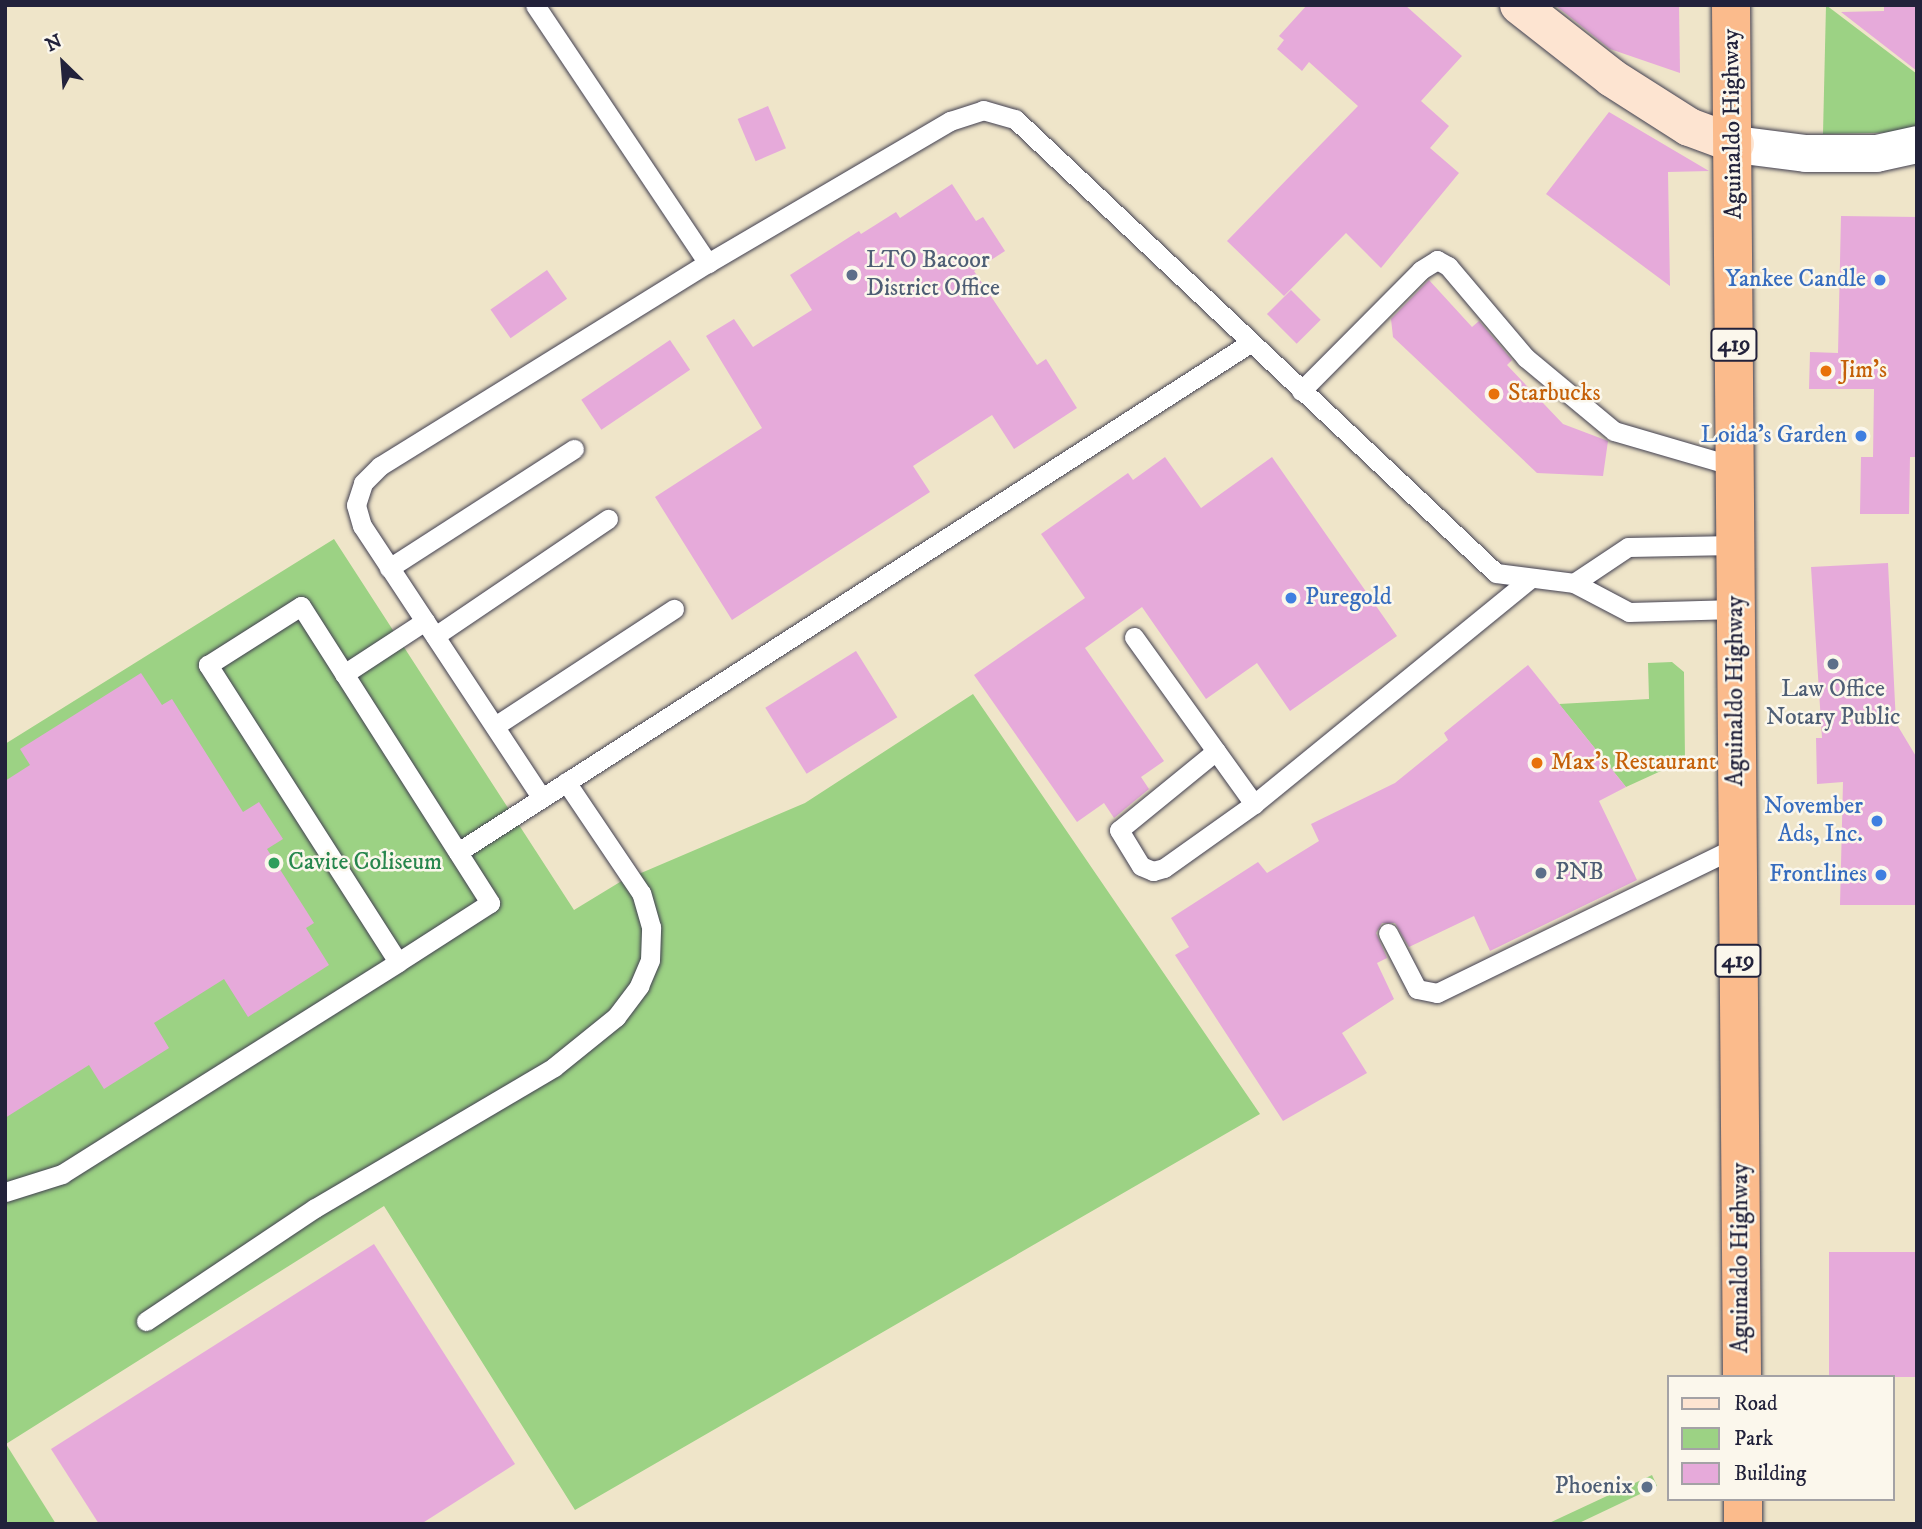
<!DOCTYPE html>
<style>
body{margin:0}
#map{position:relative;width:1922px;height:1529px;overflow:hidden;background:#efe5c9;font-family:"IM FELL DW Pica",serif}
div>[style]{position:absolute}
.green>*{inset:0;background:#9cd284}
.building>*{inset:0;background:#e6aada;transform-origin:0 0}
.roads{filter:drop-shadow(0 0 2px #413f50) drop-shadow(0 0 2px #413f50)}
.lane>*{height:19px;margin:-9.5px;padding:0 9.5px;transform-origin:9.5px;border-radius:9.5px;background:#fff}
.street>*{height:37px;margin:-18.5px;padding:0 18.5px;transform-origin:18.5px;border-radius:18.5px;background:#fff}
.secondary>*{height:38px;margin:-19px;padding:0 19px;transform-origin:19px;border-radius:19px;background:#fde4d1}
.highway>*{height:38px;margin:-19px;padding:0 19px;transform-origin:19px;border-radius:19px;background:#fbbb8c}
.dots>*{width:19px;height:19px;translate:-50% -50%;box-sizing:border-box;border:4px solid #fbf7ec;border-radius:50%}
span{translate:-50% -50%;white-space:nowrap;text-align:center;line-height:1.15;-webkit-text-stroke:5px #fbf7ec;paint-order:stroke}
.shield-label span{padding:2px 5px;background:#fbf7ec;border:2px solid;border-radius:5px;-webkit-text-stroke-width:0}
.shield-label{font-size:23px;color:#22223b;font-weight:700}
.street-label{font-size:24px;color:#22223b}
.service-label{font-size:24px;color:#4e5e75}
.left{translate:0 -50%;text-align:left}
.right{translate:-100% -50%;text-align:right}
.shop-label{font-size:24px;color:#366cbe}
.food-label{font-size:24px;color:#c56008}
.leisure-label{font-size:24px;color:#27864d}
.frame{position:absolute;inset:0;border:7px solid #22223b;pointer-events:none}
.legend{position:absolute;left:1667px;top:1375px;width:228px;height:126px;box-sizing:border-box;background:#fbf7ec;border:2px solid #a4a2a5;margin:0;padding:9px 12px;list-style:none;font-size:21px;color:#22223b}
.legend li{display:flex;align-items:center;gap:14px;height:35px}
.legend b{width:35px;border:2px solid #a4a2a5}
.north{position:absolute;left:28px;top:28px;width:70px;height:70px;-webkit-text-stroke:5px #fbf7ec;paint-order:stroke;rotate:335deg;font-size:19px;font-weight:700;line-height:28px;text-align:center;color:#22223b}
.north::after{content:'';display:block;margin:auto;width:24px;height:32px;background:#22223b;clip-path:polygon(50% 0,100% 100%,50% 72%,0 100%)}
</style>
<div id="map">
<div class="green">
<i style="clip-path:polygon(1826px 5px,1917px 74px,1917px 132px,1823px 134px)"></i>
<i style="clip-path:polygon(334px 539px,574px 910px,620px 882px,805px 803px,973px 694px,1260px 1114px,575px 1510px,384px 1206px,6px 1444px,56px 1524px,5px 1524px,5px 744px)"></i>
<i style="clip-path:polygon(1672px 662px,1684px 672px,1685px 760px,1626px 787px,1559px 704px,1649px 699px,1648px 663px)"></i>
<i style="clip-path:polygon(1652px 1475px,1657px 1486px,1577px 1524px,1547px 1524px)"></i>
</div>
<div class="building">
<i style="clip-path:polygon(1307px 5px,1405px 5px,1462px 56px,1421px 101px,1449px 126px,1430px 148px,1459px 173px,1381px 268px,1346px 233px,1284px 296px,1227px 241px,1358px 106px,1309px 62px,1302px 71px,1277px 49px,1284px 40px,1279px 36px)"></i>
<i style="clip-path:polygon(1555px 5px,1679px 5px,1680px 73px,1610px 49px)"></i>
<i style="clip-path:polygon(1884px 5px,1917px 5px,1917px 71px,1841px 12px,1884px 11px)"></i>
<i style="left:768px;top:106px;width:46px;height:33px;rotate:67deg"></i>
<i style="clip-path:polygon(1609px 112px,1709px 171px,1668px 172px,1670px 286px,1546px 194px)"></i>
<i style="clip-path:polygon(952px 184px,976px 221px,983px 217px,1005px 251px,974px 271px,1037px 365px,1046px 359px,1077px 408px,1014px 449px,992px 415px,913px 466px,930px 492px,732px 620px,655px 497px,762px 428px,706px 336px,734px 319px,753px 347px,812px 310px,790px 275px,859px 231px,861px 234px,896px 212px,900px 218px)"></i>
<i style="clip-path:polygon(1841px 216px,1917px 217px,1917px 457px,1910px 457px,1909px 514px,1860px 514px,1861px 457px,1873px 457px,1874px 389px,1809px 389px,1810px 352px,1838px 353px)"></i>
<i style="left:547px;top:270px;width:35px;height:69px;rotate:55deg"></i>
<i style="clip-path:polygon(1429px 280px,1472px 327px,1479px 321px,1512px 360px,1507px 365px,1563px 424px,1608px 441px,1603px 476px,1537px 473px,1393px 337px,1391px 319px)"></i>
<i style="left:1291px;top:290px;width:42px;height:34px;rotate:45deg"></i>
<i style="left:670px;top:340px;width:36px;height:107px;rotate:56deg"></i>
<i style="clip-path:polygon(1165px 457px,1201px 508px,1272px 457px,1397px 636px,1290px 711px,1257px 663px,1206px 699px,1142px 607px,1085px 648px,1164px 761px,1141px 777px,1149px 789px,1114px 818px,1104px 803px,1077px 822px,974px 675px,1085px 598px,1041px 534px,1128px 473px,1133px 480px)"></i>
<i style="clip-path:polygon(1888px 563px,1896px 723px,1917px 758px,1917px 905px,1840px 905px,1843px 782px,1817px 784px,1816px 738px,1822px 738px,1811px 567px)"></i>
<i style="left:856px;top:651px;width:78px;height:107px;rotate:58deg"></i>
<i style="clip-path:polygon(1528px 665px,1626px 787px,1599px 801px,1637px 880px,1490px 951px,1474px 916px,1409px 947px,1395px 923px,1382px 923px,1376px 933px,1387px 958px,1377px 963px,1394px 999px,1342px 1033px,1367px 1073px,1283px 1121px,1175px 955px,1189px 947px,1171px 918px,1258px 862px,1267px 873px,1319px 841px,1311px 824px,1395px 783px,1448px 740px,1444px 733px)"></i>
<i style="clip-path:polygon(141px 673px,162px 705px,172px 699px,243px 812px,259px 802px,283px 839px,267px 849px,314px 923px,306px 928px,329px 965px,248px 1017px,224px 979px,154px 1023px,169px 1048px,104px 1089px,89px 1065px,5px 1118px,5px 781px,30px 765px,20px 749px)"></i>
<i style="clip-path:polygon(374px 1244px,515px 1464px,421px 1524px,99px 1524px,51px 1449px)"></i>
<i style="left:1917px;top:1252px;width:125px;height:88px;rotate:90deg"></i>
</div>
<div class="roads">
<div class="lane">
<i style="left:535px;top:5px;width:311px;rotate:56.2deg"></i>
<i style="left:1301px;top:391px;width:170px;rotate:-45.2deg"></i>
<i style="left:1421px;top:270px;width:19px;rotate:-32deg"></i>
<i style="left:1437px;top:260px;width:13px;rotate:29deg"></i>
<i style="left:1448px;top:266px;width:121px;rotate:49.7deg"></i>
<i style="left:1526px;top:358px;width:114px;rotate:39.7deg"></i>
<i style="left:1614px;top:431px;width:125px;rotate:16.3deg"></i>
<i style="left:389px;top:568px;width:220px;rotate:-32.8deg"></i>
<i style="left:1574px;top:583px;width:65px;rotate:-33.7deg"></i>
<i style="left:1628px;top:547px;width:107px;rotate:-1.1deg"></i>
<i style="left:301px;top:606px;width:352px;rotate:57.5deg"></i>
<i style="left:490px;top:903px;width:109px;rotate:147.3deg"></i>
<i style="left:398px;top:962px;width:353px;rotate:-122.6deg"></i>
<i style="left:208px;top:665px;width:110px;rotate:-32.4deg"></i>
<i style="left:435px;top:636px;width:209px;rotate:-34.1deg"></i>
<i style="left:1134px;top:637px;width:206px;rotate:54.3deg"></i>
<i style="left:344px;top:674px;width:97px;rotate:-33.2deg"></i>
<i style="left:495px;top:726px;width:214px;rotate:-33.2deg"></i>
<i style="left:1216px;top:751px;width:125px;rotate:140.8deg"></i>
<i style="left:1119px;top:830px;width:42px;rotate:58.6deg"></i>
<i style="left:1141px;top:866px;width:13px;rotate:23deg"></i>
<i style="left:1153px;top:871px;width:11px;rotate:-15deg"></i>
<i style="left:1164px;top:868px;width:110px;rotate:-35.4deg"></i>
<i style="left:1254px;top:804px;width:356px;rotate:-39.2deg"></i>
<i style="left:541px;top:797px;width:325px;rotate:-123.4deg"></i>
<i style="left:362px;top:526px;width:22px;rotate:-106deg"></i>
<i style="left:356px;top:505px;width:23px;rotate:-72deg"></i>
<i style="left:363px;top:483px;width:24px;rotate:-45deg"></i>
<i style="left:380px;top:466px;width:386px;rotate:-31.8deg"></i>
<i style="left:708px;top:263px;width:281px;rotate:-30.4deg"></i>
<i style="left:950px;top:121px;width:35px;rotate:-18deg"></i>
<i style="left:983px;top:110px;width:33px;rotate:16deg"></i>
<i style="left:1015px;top:119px;width:661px;rotate:43.35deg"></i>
<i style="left:1496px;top:573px;width:79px;rotate:7.3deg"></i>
<i style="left:1574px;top:583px;width:62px;rotate:27.8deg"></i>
<i style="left:1629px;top:612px;width:107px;rotate:-1.6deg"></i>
<i style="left:458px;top:852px;width:941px;rotate:-32.73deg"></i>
<i style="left:1388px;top:933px;width:63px;rotate:62.6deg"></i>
<i style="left:1417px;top:989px;width:20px;rotate:11deg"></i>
<i style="left:1437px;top:993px;width:335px;rotate:-26deg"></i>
<i style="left:5px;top:1192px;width:60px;rotate:-17.5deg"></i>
<i style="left:62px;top:1174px;width:397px;rotate:-32.2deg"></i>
<i style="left:146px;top:1321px;width:203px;rotate:-33.8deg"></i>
<i style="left:315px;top:1208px;width:277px;rotate:-30.5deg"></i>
<i style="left:554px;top:1067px;width:80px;rotate:-38.9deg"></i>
<i style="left:616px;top:1017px;width:39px;rotate:-53deg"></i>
<i style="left:639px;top:986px;width:28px;rotate:-67deg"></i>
<i style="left:650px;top:960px;width:33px;rotate:-88deg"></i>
<i style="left:651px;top:927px;width:35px;rotate:-106deg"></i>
<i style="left:641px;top:893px;width:134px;rotate:-124deg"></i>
</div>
<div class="street">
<i style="left:1735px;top:144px;width:71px;rotate:7.3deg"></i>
<i style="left:1805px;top:153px;width:71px"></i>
<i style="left:1876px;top:153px;width:42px;rotate:-12.4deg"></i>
</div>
<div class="secondary">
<i style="left:1519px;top:5px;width:118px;rotate:38.1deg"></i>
<i style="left:1612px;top:78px;width:91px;rotate:32.5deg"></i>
<i style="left:1689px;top:127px;width:49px;rotate:20.3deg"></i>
</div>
<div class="highway">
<i style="left:1731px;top:5px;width:1372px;rotate:89.54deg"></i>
<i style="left:1743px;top:1499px;width:25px;rotate:90deg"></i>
</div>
</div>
<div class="dots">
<i style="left:852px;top:275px;background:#5c6f8a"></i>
<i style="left:1880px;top:280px;background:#3f7fe0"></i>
<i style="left:1826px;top:371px;background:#e8710a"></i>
<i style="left:1494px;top:394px;background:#e8710a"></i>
<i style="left:1861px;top:436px;background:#3f7fe0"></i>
<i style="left:1291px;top:598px;background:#3f7fe0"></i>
<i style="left:1833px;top:664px;background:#5c6f8a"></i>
<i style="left:1537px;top:763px;background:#e8710a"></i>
<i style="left:1877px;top:821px;background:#3f7fe0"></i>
<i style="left:274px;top:863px;background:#2e9e5b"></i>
<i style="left:1541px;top:873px;background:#5c6f8a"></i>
<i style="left:1881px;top:875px;background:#3f7fe0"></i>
<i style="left:1647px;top:1487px;background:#5c6f8a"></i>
</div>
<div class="shield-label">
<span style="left:1734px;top:345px">419</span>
<span style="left:1738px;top:961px">419</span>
</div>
<div class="street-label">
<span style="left:1733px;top:124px;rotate:-91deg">Aguinaldo Highway</span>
<span style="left:1736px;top:691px;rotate:-90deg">Aguinaldo Highway</span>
<span style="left:1741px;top:1258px;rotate:-90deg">Aguinaldo Highway</span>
</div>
<div class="service-label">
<span class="left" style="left:866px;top:275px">LTO Bacoor<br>District Office</span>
<span style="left:1833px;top:704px">Law Office<br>Notary Public</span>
<span class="left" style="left:1555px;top:873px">PNB</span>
<span class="right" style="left:1633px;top:1487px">Phoenix</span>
</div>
<div class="shop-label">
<span class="right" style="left:1866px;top:280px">Yankee Candle</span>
<span class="right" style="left:1847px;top:436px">Loida's Garden</span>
<span class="left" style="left:1305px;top:598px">Puregold</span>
<span class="right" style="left:1863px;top:821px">November<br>Ads, Inc.</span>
<span class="right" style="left:1867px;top:875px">Frontlines</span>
</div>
<div class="food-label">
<span class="left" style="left:1840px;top:371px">Jim's</span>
<span class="left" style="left:1508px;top:394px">Starbucks</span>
<span class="left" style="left:1551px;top:763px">Max's Restaurant</span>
</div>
<div class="leisure-label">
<span class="left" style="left:288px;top:863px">Cavite Coliseum</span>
</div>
<div class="frame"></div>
<ul class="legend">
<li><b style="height:9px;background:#fde4d1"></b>Road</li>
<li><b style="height:19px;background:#9cd284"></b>Park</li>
<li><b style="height:19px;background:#e6aada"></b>Building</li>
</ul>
<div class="north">N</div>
</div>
